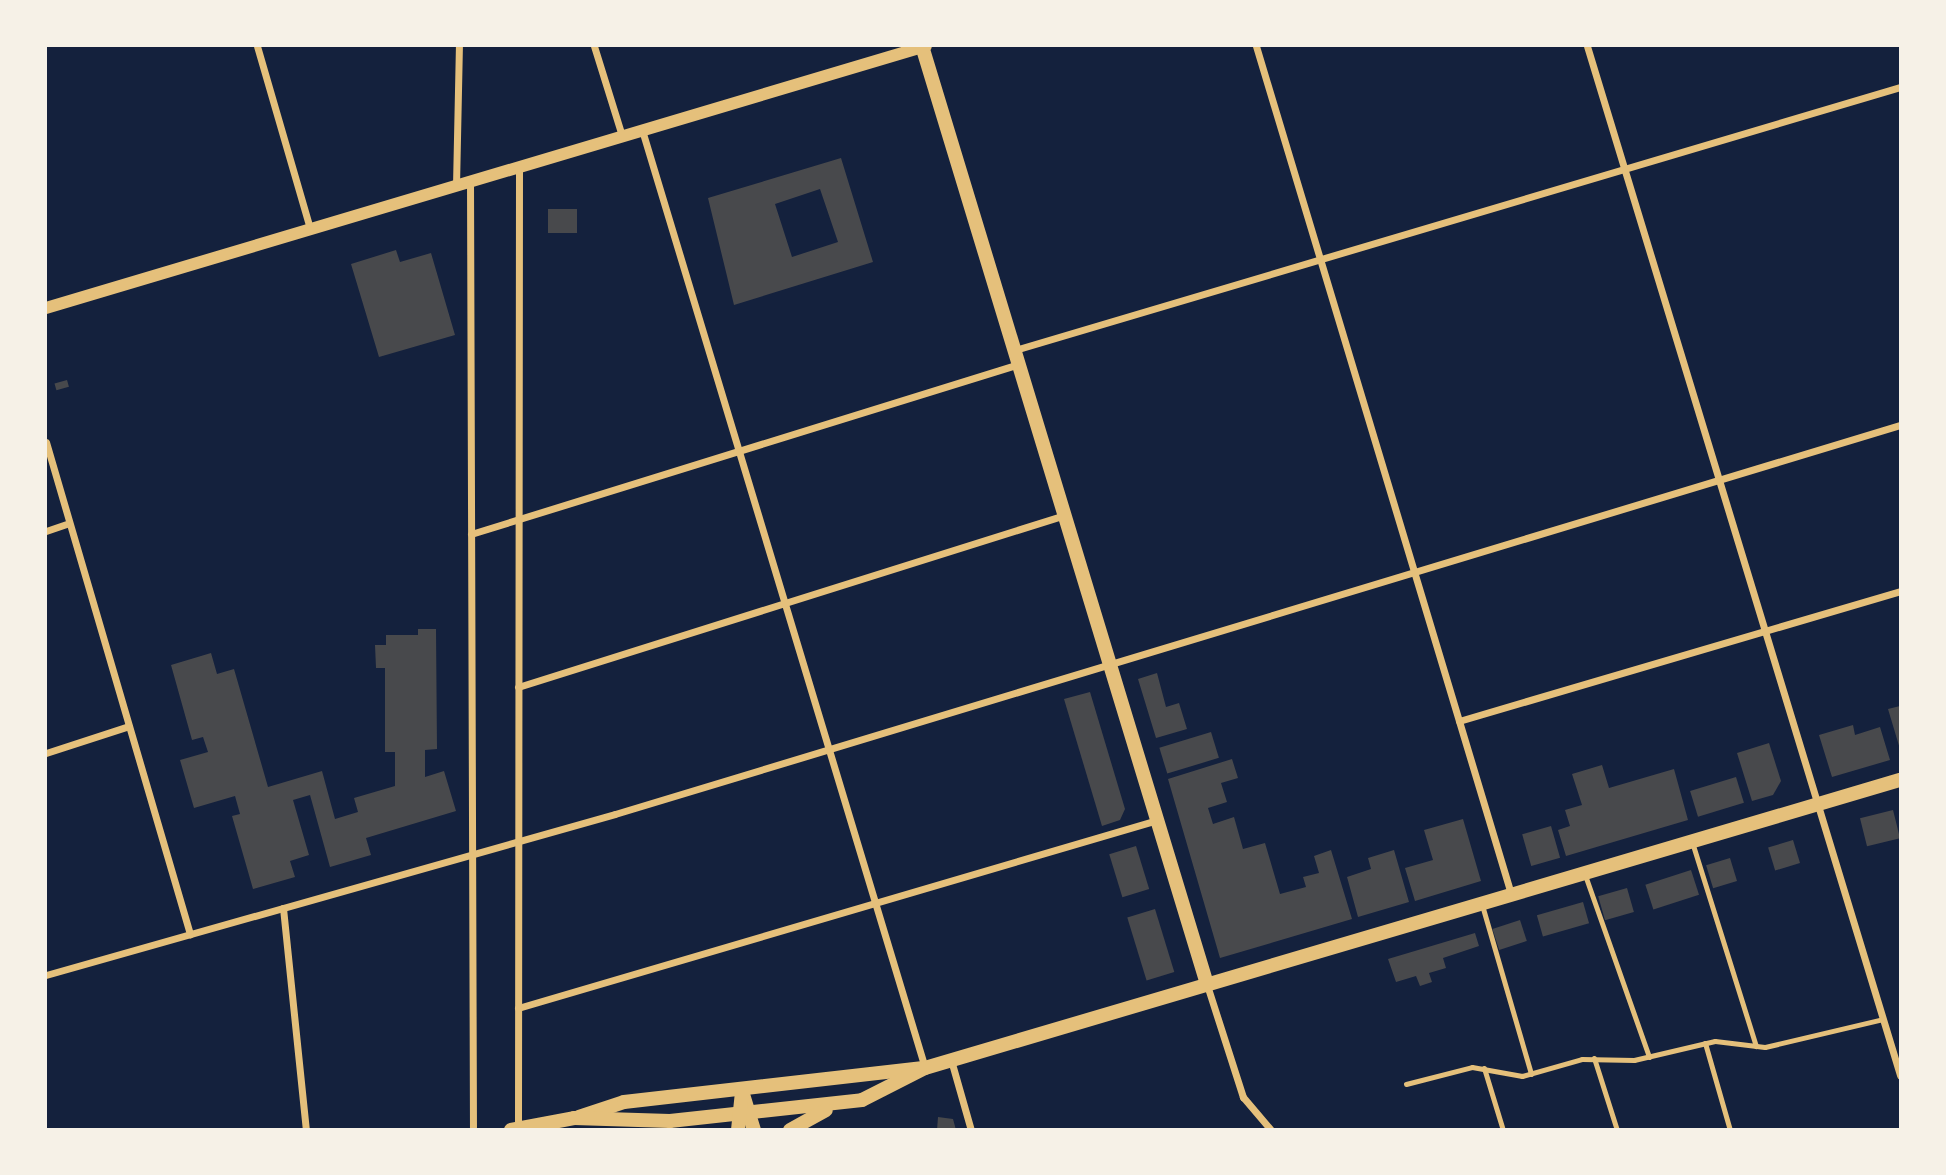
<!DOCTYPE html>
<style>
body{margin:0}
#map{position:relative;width:1946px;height:1175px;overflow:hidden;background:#14213d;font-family:"Fira Sans",sans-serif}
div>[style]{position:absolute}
.building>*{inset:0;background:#48494c;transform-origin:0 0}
.service>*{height:5px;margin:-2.5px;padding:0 2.5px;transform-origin:2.5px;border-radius:2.5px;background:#e5c07b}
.minor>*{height:7px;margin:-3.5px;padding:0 3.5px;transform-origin:3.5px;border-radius:3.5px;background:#e5c07b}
.tertiary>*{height:12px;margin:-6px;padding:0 6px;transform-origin:6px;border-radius:6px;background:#e5c07b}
.secondary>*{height:14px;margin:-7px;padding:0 7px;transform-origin:7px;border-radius:7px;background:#e5c07b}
span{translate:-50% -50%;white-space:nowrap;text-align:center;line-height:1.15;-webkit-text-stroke:6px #f6f1e7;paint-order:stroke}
.frame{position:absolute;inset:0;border:47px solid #f6f1e7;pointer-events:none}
</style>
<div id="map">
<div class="building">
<i style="clip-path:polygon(evenodd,841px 158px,873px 262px,734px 305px,708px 198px,841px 158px,820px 189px,838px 242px,792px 257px,775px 204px,820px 189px)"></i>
<i style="left:548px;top:209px;width:29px;height:24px"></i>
<i style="clip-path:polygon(396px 250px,400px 262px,431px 253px,455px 335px,379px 357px,351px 264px)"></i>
<i style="left:67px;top:380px;width:7px;height:13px;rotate:74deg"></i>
<i style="clip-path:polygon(418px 629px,436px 629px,437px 749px,425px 750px,425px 777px,444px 771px,456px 811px,366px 838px,371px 855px,330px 867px,310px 795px,293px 800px,309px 855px,290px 861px,295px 877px,253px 889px,232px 816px,240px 814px,235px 796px,194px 808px,180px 760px,208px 752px,203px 737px,192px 740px,171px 665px,211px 653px,217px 674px,234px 669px,268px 787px,322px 771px,335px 819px,358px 812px,354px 798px,395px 786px,395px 752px,385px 752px,385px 668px,376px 668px,375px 645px,386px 645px,386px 635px,418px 635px)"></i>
<i style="clip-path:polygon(1157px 673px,1166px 707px,1179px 703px,1187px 729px,1156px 738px,1138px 679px)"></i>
<i style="clip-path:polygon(1090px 692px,1125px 809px,1120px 820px,1102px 826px,1064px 699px)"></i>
<i style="clip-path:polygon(1900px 706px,1900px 749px,1888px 709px)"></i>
<i style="clip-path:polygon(1853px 725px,1855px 735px,1880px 727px,1890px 760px,1832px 777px,1819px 735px)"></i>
<i style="left:1211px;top:732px;width:27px;height:54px;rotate:73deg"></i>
<i style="clip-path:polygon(1769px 743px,1781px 781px,1773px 795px,1752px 801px,1737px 753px)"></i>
<i style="clip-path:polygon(1232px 759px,1238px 778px,1221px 783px,1227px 802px,1208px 808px,1213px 824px,1234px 817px,1243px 849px,1265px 843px,1280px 894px,1306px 887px,1303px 877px,1319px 873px,1314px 856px,1331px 850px,1352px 919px,1220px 958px,1168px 779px)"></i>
<i style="clip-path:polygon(1602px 765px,1609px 788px,1674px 769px,1688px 820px,1566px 856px,1558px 830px,1570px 826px,1565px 810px,1582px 805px,1572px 774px)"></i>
<i style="left:1736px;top:777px;width:27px;height:48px;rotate:73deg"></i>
<i style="left:1893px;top:810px;width:29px;height:34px;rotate:76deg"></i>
<i style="clip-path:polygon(1463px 819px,1481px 881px,1415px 901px,1405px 868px,1433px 860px,1424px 830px)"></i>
<i style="left:1551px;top:826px;width:33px;height:30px;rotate:74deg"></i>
<i style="left:1793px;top:840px;width:24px;height:26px;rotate:73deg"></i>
<i style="left:1136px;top:846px;width:45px;height:28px;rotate:73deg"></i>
<i style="clip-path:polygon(1394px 850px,1409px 902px,1358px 917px,1347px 877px,1371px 869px,1368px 858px)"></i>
<i style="left:1730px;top:858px;width:24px;height:25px;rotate:73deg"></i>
<i style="left:1691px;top:870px;width:26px;height:48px;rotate:72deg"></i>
<i style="left:1627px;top:888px;width:25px;height:30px;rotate:74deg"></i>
<i style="left:1583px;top:902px;width:22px;height:48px;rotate:74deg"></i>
<i style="left:1155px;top:909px;width:66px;height:29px;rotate:73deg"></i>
<i style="left:1520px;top:920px;width:22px;height:29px;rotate:72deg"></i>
<i style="clip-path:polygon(1475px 933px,1479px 946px,1443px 958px,1446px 968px,1429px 973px,1432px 982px,1420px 986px,1416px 976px,1396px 982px,1388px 959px)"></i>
<i style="clip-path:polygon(938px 1117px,953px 1119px,956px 1130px,937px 1130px)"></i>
</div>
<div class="service">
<i style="left:1692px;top:842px;width:214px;rotate:72.6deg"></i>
<i style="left:1585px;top:875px;width:193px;rotate:70.6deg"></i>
<i style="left:1482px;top:905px;width:176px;rotate:73.8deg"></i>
<i style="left:1705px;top:1043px;width:91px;rotate:74deg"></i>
<i style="left:1594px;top:1058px;width:76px;rotate:72.3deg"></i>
<i style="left:1484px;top:1068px;width:65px;rotate:73deg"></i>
<i style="left:1406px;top:1084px;width:68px;rotate:-14.4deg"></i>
<i style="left:1472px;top:1067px;width:51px;rotate:10.2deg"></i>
<i style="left:1522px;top:1076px;width:62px;rotate:-15.8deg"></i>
<i style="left:1582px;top:1059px;width:52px;rotate:1.1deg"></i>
<i style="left:1634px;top:1060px;width:83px;rotate:-13.2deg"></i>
<i style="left:1715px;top:1041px;width:50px;rotate:6.8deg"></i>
<i style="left:1765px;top:1047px;width:121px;rotate:-13.3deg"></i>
</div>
<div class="minor">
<i style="left:257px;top:46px;width:191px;rotate:73.8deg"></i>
<i style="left:594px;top:46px;width:94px;rotate:72.7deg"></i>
<i style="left:1256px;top:46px;width:886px;rotate:73.26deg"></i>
<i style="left:1587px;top:46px;width:1076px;rotate:73.08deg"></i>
<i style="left:642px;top:130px;width:980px;rotate:73.21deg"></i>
<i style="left:470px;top:181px;width:949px;rotate:89.82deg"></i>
<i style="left:456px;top:186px;width:140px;rotate:-88.8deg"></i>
<i style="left:1015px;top:350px;width:923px;rotate:-16.55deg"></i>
<i style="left:46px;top:442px;width:513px;rotate:73.69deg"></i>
<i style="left:46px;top:531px;width:24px;rotate:-19deg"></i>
<i style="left:471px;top:534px;width:574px;rotate:-17.23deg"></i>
<i style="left:518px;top:687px;width:573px;rotate:-17.46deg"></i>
<i style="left:1459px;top:721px;width:460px;rotate:-16.4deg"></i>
<i style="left:46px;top:753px;width:87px;rotate:-18deg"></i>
<i style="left:283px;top:908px;width:223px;rotate:84.1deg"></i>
<i style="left:46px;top:975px;width:591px;rotate:-15.8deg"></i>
<i style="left:615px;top:814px;width:1343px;rotate:-16.84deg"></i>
<i style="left:1207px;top:985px;width:118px;rotate:72.2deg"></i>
<i style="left:1243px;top:1097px;width:43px;rotate:49.7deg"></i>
<i style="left:518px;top:1008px;width:666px;rotate:-16.39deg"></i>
<i style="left:951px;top:1060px;width:73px;rotate:74.1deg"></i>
<i style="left:518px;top:1127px;width:960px;rotate:-89.94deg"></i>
</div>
<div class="tertiary">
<i style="left:46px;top:308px;width:918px;rotate:-16.58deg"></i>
</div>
<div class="secondary">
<i style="left:922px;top:46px;width:980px;rotate:73.1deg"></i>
<i style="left:742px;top:1091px;width:41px;rotate:72.9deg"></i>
<i style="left:579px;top:1117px;width:47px;rotate:-18.4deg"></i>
<i style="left:624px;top:1102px;width:299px;rotate:-6.5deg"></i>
<i style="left:511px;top:1130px;width:64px;rotate:-10.8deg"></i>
<i style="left:574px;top:1118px;width:96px;rotate:1.8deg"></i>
<i style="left:670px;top:1121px;width:193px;rotate:-6.2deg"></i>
<i style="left:862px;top:1100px;width:71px;rotate:-26.9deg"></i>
<i style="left:925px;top:1068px;width:1017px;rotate:-16.46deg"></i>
<i style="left:738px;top:1130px;width:39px;rotate:-84deg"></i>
<i style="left:790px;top:1130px;width:41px;rotate:-29.1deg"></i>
</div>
<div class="frame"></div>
</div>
